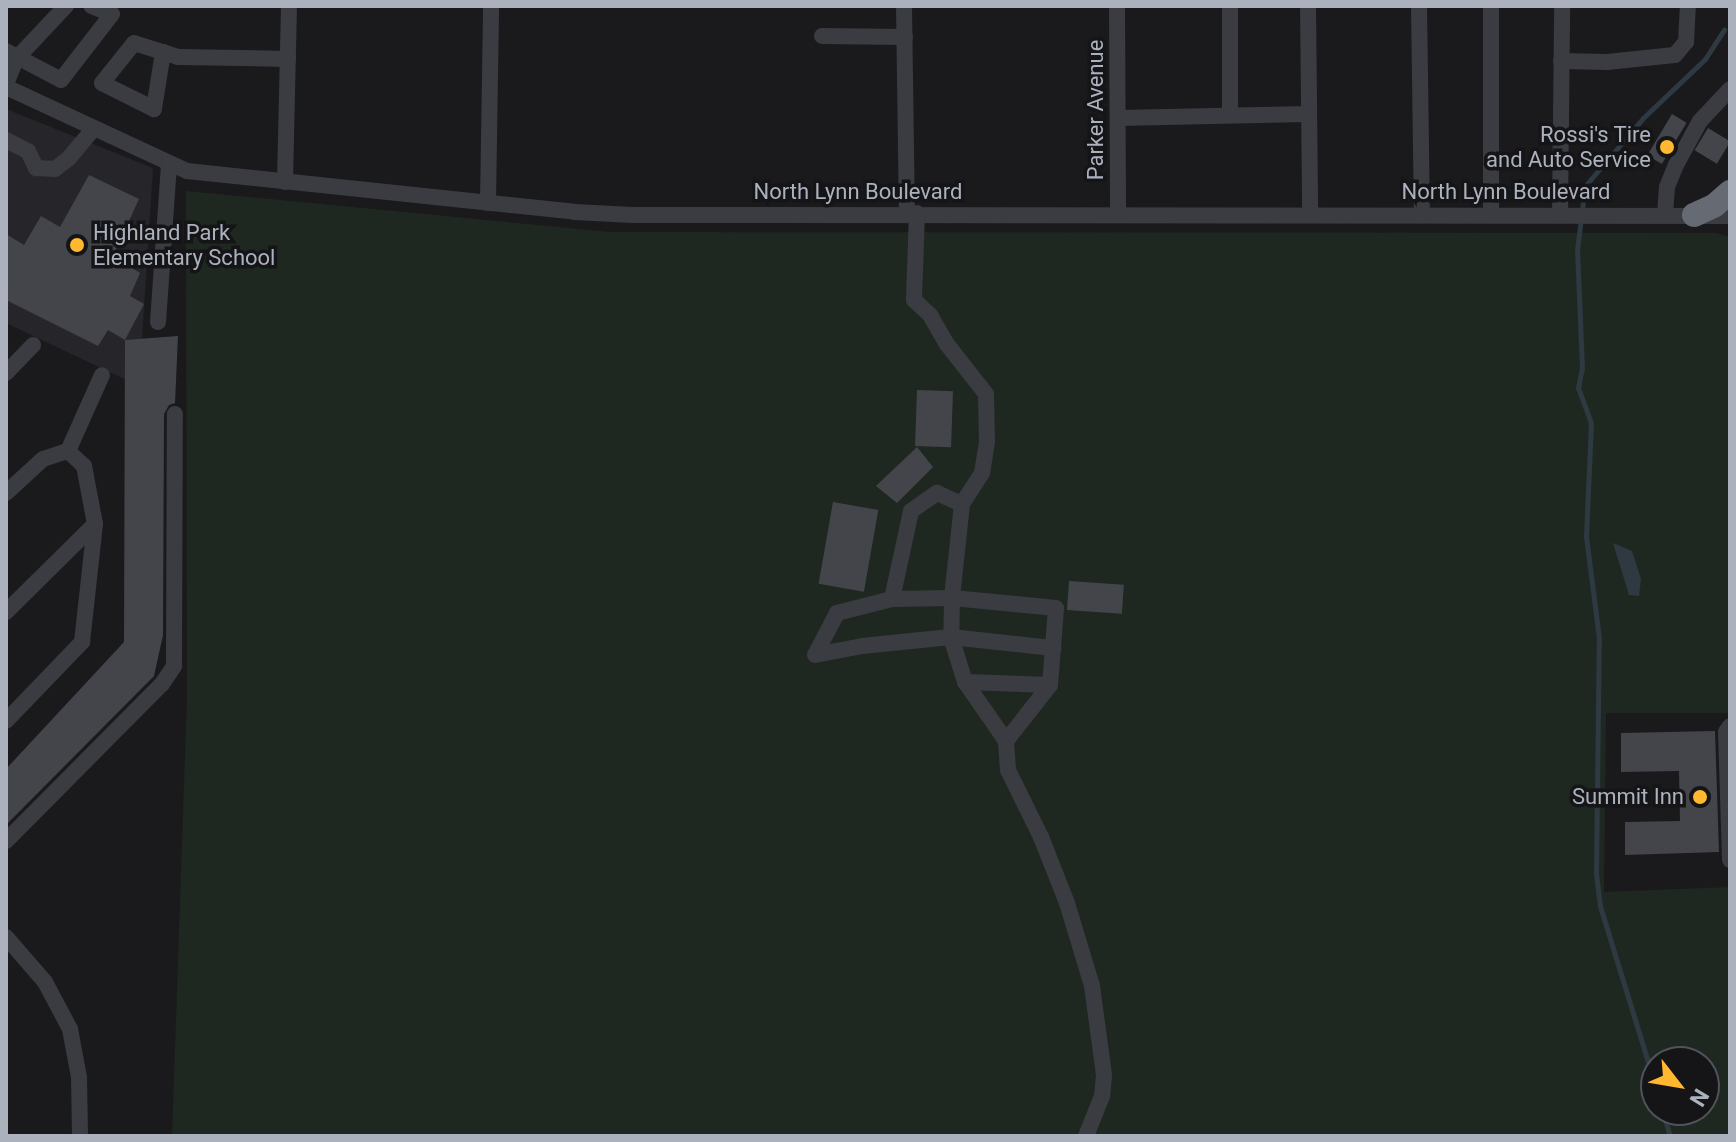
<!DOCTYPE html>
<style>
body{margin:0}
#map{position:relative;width:1736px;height:1142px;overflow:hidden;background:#1a1a1c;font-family:Roboto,sans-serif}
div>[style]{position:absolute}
.built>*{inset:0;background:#26262a}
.green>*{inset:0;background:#1f2820}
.water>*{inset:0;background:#2e3942}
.stream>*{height:5px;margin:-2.5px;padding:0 2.5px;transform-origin:2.5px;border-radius:2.5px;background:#2e3942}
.building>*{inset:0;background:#44454a;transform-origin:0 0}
.minor>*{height:16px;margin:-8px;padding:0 8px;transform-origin:8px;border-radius:8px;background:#3a3c42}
.highway>*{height:24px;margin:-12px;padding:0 12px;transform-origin:12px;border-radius:12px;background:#666a73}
.dots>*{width:22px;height:22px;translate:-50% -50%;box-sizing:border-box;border:4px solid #151518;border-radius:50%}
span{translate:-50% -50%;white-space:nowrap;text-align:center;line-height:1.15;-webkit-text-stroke:7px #151518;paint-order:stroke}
.street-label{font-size:22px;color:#abb1bd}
.poi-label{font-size:22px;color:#abb1bd}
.right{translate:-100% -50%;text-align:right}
.left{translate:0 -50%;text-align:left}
.frame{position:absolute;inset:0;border:8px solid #abb1bd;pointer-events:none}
.north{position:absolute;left:1640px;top:1046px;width:80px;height:80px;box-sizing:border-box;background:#151518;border:2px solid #51535a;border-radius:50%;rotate:121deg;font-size:22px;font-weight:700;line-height:32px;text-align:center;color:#abb1bd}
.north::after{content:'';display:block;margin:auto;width:28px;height:36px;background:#ffb82f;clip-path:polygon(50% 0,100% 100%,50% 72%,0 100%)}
</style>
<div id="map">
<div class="built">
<i style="clip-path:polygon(6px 109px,153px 168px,139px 386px,6px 323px)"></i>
</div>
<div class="green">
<i style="clip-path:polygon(evenodd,186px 191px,610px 232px,1716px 233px,1730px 237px,1730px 713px,1606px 713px,1604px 892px,1730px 887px,1730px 1136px,172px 1136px,187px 698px,186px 191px,1656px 1062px,1704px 1062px,1704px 1110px,1656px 1110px,1656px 1062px)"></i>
</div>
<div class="water">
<i style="clip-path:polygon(1613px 543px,1632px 551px,1641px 579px,1639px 596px,1629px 595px)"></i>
</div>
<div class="stream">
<i style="left:1656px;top:1088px;width:190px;rotate:-107.1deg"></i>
<i style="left:1600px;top:906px;width:33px;rotate:-97deg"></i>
<i style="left:1596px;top:873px;width:235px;rotate:-89.3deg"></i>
<i style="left:1599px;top:638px;width:102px;rotate:-97.3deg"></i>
<i style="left:1586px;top:537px;width:114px;rotate:-87.5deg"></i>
<i style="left:1591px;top:423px;width:37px;rotate:-110deg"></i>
<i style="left:1578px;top:388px;width:20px;rotate:-79deg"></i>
<i style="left:1582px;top:368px;width:118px;rotate:-92.4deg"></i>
<i style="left:1577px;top:250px;width:64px;rotate:-82.9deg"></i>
<i style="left:1585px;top:186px;width:89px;rotate:-49.5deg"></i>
<i style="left:1643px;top:118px;width:86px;rotate:-43.6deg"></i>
<i style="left:1705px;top:59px;width:35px;rotate:-57deg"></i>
<i style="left:1662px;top:1110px;width:27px;rotate:73deg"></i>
</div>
<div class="building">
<i style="left:1672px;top:114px;width:17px;height:48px;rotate:31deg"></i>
<i style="left:1708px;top:128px;width:26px;height:26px;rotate:31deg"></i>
<i style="clip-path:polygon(89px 175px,139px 199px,113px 256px,140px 273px,130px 296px,144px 304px,125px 340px,108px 330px,98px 346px,6px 300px,6px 234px,24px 245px,41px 216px,60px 227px)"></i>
<i style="clip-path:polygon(178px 336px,175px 403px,169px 405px,164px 414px,163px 635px,154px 676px,6px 825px,6px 769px,124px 642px,125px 340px)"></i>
<i style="left:917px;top:390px;width:36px;height:56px;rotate:2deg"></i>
<i style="clip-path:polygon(917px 447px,933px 467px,897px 503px,876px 486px)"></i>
<i style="left:833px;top:502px;width:46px;height:83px;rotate:10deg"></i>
<i style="left:1069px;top:581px;width:55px;height:29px;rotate:4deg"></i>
<i style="clip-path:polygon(1715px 731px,1719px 852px,1625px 855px,1625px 822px,1680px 821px,1679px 771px,1621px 772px,1621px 733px)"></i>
</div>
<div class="minor">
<i style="left:904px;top:6px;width:207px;rotate:89.2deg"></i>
<i style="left:1117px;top:6px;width:208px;rotate:89.7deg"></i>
<i style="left:1230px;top:6px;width:109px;rotate:90deg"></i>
<i style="left:1308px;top:6px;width:208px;rotate:89.4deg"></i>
<i style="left:1419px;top:6px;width:208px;rotate:89.2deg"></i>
<i style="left:822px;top:36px;width:83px;rotate:0.7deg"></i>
<i style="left:6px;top:51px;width:62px;rotate:27.8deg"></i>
<i style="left:61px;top:80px;width:83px;rotate:-52.3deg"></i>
<i style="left:112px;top:14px;width:22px;rotate:-159deg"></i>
<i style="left:163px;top:52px;width:58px;rotate:99deg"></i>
<i style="left:154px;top:109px;width:58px;rotate:-153.4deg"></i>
<i style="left:102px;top:83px;width:51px;rotate:-51.3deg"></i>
<i style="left:134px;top:43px;width:46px;rotate:17.7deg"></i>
<i style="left:178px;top:57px;width:110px;rotate:1deg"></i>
<i style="left:1561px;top:61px;width:46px;rotate:1.2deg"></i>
<i style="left:1607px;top:62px;width:68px;rotate:-5.9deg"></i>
<i style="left:1675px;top:55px;width:17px;rotate:-50deg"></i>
<i style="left:1686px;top:42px;width:36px;rotate:-87deg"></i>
<i style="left:6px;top:84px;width:27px;rotate:-68deg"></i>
<i style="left:16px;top:59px;width:73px;rotate:-46.7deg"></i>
<i style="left:6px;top:87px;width:200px;rotate:24.9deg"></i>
<i style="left:187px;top:171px;width:389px;rotate:6deg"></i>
<i style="left:574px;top:212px;width:59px;rotate:2.9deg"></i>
<i style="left:633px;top:215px;width:1097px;rotate:0.05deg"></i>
<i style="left:1118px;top:118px;width:191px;rotate:-1.2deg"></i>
<i style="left:6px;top:140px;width:25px;rotate:27deg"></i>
<i style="left:28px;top:151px;width:19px;rotate:65deg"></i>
<i style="left:36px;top:168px;width:19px;rotate:3deg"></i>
<i style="left:55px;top:169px;width:18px;rotate:-38deg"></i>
<i style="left:69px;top:158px;width:38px;rotate:-50deg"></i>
<i style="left:285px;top:182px;width:176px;rotate:-88.7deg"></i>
<i style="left:488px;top:203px;width:197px;rotate:-89.1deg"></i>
<i style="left:917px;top:213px;width:87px;rotate:92deg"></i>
<i style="left:914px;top:300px;width:22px;rotate:43deg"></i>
<i style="left:930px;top:315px;width:32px;rotate:60deg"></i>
<i style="left:946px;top:343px;width:65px;rotate:51.9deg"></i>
<i style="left:986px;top:394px;width:48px;rotate:88.8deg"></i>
<i style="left:987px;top:442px;width:31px;rotate:99deg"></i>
<i style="left:982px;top:473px;width:37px;rotate:123deg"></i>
<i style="left:962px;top:504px;width:95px;rotate:96.1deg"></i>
<i style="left:952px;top:598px;width:39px;rotate:91deg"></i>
<i style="left:951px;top:637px;width:47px;rotate:72.7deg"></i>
<i style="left:965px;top:682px;width:85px;rotate:2deg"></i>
<i style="left:1050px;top:685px;width:77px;rotate:-85.5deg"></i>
<i style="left:1056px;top:608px;width:104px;rotate:-174.5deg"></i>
<i style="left:952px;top:598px;width:60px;rotate:179deg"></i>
<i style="left:892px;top:599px;width:57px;rotate:165.7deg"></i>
<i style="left:837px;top:613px;width:47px;rotate:117.6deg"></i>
<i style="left:815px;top:655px;width:48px;rotate:-10.8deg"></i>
<i style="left:862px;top:646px;width:89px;rotate:-5.8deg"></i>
<i style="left:951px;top:637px;width:103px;rotate:6.2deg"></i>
<i style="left:1491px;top:214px;width:208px;rotate:-90deg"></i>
<i style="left:1560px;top:214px;width:208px;rotate:-89.4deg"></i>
<i style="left:1665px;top:215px;width:28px;rotate:-86deg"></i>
<i style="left:1667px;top:187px;width:24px;rotate:-68deg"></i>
<i style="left:1676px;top:165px;width:50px;rotate:-61.4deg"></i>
<i style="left:1700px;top:121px;width:44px;rotate:-46.8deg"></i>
<i style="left:158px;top:322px;width:158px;rotate:-86deg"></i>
<i style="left:6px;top:373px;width:39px;rotate:-46deg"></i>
<i style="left:68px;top:451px;width:83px;rotate:-65.9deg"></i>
<i style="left:6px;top:493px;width:50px;rotate:-42.6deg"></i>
<i style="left:43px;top:459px;width:26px;rotate:-18deg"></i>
<i style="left:892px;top:599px;width:90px;rotate:-77.8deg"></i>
<i style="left:911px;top:511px;width:32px;rotate:-35deg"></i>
<i style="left:937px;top:493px;width:27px;rotate:24deg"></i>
<i style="left:6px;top:612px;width:125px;rotate:-44.7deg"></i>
<i style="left:965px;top:682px;width:72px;rotate:55.2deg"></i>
<i style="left:1006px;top:741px;width:71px;rotate:-51.8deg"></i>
<i style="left:6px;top:721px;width:110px;rotate:-46.1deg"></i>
<i style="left:82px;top:642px;width:119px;rotate:-83.7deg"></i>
<i style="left:95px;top:524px;width:59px;rotate:-100.7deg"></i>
<i style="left:84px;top:466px;width:22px;rotate:-137deg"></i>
<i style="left:1730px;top:726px;width:7px;rotate:124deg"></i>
<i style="left:1726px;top:732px;width:128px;rotate:88.2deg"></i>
<i style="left:1006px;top:741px;width:29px;rotate:86deg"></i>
<i style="left:1008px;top:770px;width:75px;rotate:63.8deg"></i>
<i style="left:1041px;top:837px;width:71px;rotate:68.5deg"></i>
<i style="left:1067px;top:903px;width:87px;rotate:73.2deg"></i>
<i style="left:1092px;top:986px;width:90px;rotate:82.3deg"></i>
<i style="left:1104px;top:1075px;width:21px;rotate:95deg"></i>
<i style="left:1102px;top:1096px;width:43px;rotate:111.8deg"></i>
<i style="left:6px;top:841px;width:221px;rotate:-45.2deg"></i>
<i style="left:162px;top:684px;width:22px;rotate:-56deg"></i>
<i style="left:174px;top:666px;width:252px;rotate:-89.8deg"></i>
<i style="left:6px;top:937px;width:60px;rotate:49.1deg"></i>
<i style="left:45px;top:982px;width:53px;rotate:62deg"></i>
<i style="left:70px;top:1029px;width:49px;rotate:79.4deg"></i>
<i style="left:79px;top:1077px;width:59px;rotate:89deg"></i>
</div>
<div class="highway">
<i style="left:1694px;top:215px;width:23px;rotate:-25deg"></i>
<i style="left:1715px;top:205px;width:20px;rotate:-41deg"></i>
</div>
<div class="dots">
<i style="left:1667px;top:147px;background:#ffb82f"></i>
<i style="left:77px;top:245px;background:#ffb82f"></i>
<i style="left:1700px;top:797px;background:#ffb82f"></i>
</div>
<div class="street-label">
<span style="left:1096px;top:110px;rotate:-90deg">Parker Avenue</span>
<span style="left:858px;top:192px">North Lynn Boulevard</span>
<span style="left:1506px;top:192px">North Lynn Boulevard</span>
</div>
<div class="poi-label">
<span class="right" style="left:1651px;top:147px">Rossi's Tire<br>and Auto Service</span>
<span class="left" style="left:93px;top:245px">Highland Park<br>Elementary School</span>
<span class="right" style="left:1684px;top:797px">Summit Inn</span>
</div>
<div class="frame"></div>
<div class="north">N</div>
</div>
